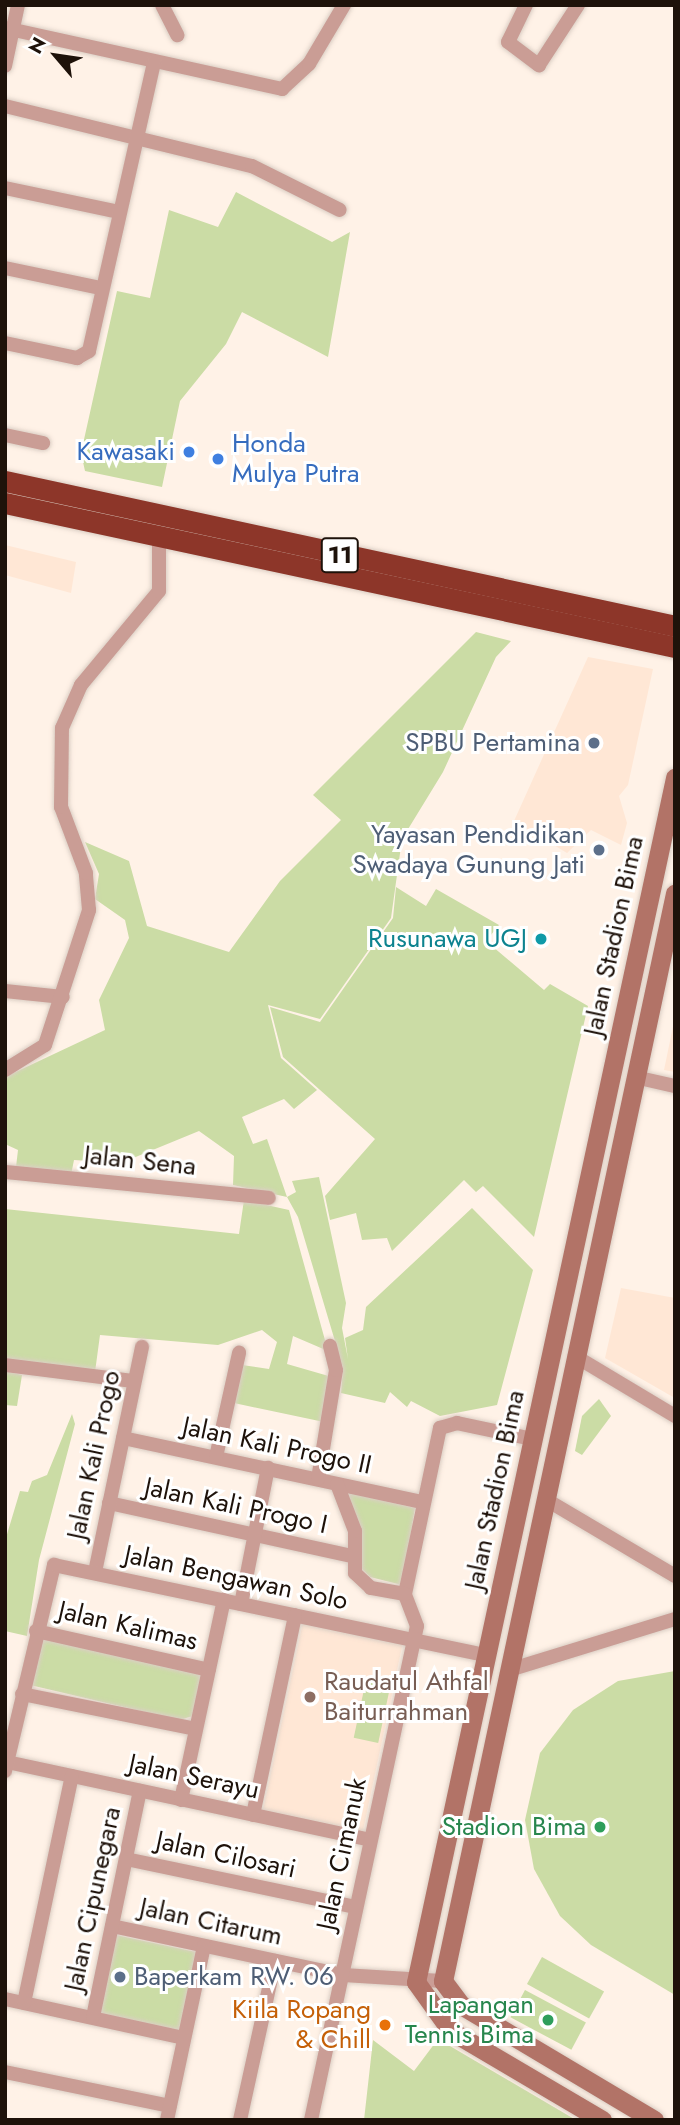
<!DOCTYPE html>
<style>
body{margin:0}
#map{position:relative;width:680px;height:2125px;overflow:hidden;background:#fff2e7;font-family:Jost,sans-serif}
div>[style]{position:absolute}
.built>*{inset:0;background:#ffe7d5;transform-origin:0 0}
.green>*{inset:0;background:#cbdca5;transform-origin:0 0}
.roads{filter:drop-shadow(0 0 2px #dbcec4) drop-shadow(0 0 2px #dbcec4)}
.street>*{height:14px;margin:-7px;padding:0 7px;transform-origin:7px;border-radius:7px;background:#ca9d95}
.secondary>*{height:19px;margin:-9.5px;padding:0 9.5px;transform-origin:9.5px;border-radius:9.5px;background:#b27367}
.highway>*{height:21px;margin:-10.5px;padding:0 10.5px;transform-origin:10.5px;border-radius:10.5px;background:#8d3629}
.dots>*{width:19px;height:19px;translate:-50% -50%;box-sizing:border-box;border:4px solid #fff;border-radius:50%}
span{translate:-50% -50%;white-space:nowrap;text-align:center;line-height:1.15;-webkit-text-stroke:6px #fff;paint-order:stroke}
.shield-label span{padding:2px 5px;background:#fff;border:2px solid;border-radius:5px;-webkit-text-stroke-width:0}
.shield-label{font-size:24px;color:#1e120a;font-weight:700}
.shop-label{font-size:26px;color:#366cbe}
.left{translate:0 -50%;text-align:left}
.right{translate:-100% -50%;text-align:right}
.service-label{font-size:26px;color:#4e5e75}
.street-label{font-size:26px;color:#1e120a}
.culture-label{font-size:26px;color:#0d838f}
.education-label{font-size:26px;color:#785e54}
.leisure-label{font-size:26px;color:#27864d}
.food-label{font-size:26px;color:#c56008}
.frame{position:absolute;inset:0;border:7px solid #1e120a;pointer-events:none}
.north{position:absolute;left:21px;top:21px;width:70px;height:70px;-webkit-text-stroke:5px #fff;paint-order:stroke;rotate:299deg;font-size:19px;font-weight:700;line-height:28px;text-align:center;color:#1e120a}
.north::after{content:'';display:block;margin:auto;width:24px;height:32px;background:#1e120a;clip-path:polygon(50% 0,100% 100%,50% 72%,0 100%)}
</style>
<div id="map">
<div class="built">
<i style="clip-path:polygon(5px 545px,76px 562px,71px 593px,5px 575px)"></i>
<i style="clip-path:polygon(588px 657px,653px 669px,628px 785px,619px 796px,627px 823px,621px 845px,591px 830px,567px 853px,514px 821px)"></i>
<i style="clip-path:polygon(675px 1017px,675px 1072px,664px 1070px)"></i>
<i style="clip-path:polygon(621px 1288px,675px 1298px,673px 1397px,605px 1358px)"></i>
<i style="left:303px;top:1622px;width:102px;height:193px;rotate:12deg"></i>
</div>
<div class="green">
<i style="clip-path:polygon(236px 192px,332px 242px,350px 232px,328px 357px,242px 312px,226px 344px,180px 401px,162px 487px,85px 471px,81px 453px,117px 291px,150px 298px,169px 210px,218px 227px)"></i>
<i style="clip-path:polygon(476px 632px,511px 641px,496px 657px,443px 772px,402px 839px,391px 918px,320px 1019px,268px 1005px,281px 1058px,317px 1090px,294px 1109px,284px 1099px,242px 1117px,253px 1144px,267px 1139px,287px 1197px,296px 1192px,292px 1181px,319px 1177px,346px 1303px,342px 1328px,348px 1359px,345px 1338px,363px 1330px,366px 1307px,472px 1208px,533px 1270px,497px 1405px,440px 1416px,411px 1401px,407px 1407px,390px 1392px,385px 1403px,341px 1393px,343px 1368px,298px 1217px,287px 1197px,233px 1185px,234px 1156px,199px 1131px,121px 1163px,74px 1160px,71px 1175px,16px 1167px,18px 1150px,5px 1144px,5px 1077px,105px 1030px,99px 1000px,129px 938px,125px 920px,95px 899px,99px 874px,85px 842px,129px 861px,147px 926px,229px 952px,280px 881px,341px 820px,313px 795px)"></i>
<i style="clip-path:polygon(396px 887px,426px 906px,436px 889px,499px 925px,486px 941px,544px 990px,550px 984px,588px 1006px,534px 1237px,483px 1186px,476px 1192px,464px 1180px,392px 1251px,387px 1238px,362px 1240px,356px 1213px,330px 1220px,325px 1196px,375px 1139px,283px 1057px,270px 1007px,320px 1022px,393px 918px)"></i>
<i style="clip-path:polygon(244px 1200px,289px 1210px,328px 1351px,293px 1336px,287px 1364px,332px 1377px,324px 1422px,234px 1403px,242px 1365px,269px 1369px,277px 1342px,262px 1330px,218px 1345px,100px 1335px,95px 1372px,5px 1360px,5px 1209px,239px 1234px)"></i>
<i style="clip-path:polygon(5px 1371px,22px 1375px,17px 1406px,5px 1405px)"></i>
<i style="clip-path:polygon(599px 1399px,611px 1416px,582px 1455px,575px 1451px,582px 1416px)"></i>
<i style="clip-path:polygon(72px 1414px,75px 1424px,39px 1560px,27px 1636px,5px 1631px,5px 1541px,20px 1491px,28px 1492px,32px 1481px,47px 1475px)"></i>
<i style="clip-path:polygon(349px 1493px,415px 1508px,402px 1585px,370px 1577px,361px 1568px)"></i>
<i style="clip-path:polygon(41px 1638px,203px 1675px,193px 1716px,179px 1720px,30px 1685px)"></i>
<i style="clip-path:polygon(675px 1671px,675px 1995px,591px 1945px,560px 1916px,534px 1869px,525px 1820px,540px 1753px,573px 1710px,618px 1681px)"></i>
<i style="left:366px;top:1680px;width:25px;height:59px;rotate:12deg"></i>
<i style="left:116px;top:1935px;width:83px;height:80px;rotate:12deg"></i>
<i style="left:542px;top:1957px;width:71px;height:31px;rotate:29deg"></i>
<i style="left:525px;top:1990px;width:69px;height:31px;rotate:28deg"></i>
<i style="clip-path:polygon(438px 2039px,576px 2120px,364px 2120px,373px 2040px,414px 2071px)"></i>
</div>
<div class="roads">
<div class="street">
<i style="left:162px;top:5px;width:34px;rotate:63deg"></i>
<i style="left:526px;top:5px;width:41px;rotate:115.9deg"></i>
<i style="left:508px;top:42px;width:39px;rotate:37deg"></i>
<i style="left:539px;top:65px;width:72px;rotate:-57deg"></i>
<i style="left:5px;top:28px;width:284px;rotate:12.4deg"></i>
<i style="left:282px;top:89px;width:37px;rotate:-43deg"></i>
<i style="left:309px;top:64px;width:69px;rotate:-59.3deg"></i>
<i style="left:5px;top:66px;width:62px;rotate:-78deg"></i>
<i style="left:5px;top:106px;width:254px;rotate:13.7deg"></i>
<i style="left:252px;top:166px;width:98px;rotate:26.6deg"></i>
<i style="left:5px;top:188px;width:116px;rotate:11.9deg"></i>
<i style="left:5px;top:268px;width:98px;rotate:11.8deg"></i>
<i style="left:5px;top:343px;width:74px;rotate:11.8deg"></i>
<i style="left:77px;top:358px;width:14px;rotate:-30deg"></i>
<i style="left:89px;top:351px;width:296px;rotate:-77.3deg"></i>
<i style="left:5px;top:435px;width:39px;rotate:12deg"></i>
<i style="left:5px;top:991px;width:58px;rotate:5.9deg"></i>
<i style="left:5px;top:1070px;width:47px;rotate:-32deg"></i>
<i style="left:45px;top:1045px;width:142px;rotate:-71.9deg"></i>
<i style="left:89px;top:910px;width:37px;rotate:-95deg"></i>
<i style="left:86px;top:873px;width:71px;rotate:-110.7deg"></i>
<i style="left:61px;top:807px;width:79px;rotate:-89.3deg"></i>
<i style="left:62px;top:728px;width:47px;rotate:-66.2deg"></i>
<i style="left:81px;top:685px;width:122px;rotate:-50.3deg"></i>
<i style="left:159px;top:591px;width:52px;rotate:-90deg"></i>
<i style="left:635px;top:1077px;width:41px;rotate:12.7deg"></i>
<i style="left:5px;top:1172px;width:265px;rotate:5.6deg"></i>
<i style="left:575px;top:1356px;width:117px;rotate:31deg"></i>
<i style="left:5px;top:1365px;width:130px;rotate:7.1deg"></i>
<i style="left:123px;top:1438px;width:305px;rotate:12.1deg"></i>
<i style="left:216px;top:1457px;width:107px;rotate:-77.5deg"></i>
<i style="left:318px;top:1479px;width:110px;rotate:-80.6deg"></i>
<i style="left:336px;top:1370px;width:25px;rotate:-104deg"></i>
<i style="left:545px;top:1499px;width:151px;rotate:30.6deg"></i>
<i style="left:109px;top:1503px;width:249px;rotate:12.3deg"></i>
<i style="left:95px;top:1572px;width:230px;rotate:-78.2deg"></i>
<i style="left:405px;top:1594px;width:170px;rotate:-78.1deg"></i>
<i style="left:440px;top:1428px;width:18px;rotate:-16deg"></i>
<i style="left:457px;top:1423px;width:78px;rotate:11.9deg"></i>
<i style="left:241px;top:1604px;width:139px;rotate:-78.8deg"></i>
<i style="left:36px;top:1631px;width:177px;rotate:12.7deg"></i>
<i style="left:509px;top:1670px;width:174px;rotate:-17.1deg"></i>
<i style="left:22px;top:1694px;width:177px;rotate:11.4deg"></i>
<i style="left:7px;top:1762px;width:371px;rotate:12.1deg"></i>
<i style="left:5px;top:1771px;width:212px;rotate:-76.6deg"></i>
<i style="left:54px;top:1565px;width:441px;rotate:11.8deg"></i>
<i style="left:181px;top:1800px;width:205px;rotate:-77.9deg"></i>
<i style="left:253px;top:1815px;width:204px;rotate:-78.1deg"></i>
<i style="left:126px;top:1859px;width:235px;rotate:11.8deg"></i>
<i style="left:112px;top:1926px;width:235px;rotate:12deg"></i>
<i style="left:342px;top:1975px;width:101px;rotate:3.4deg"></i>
<i style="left:5px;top:1999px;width:183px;rotate:12.3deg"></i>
<i style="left:24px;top:2003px;width:232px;rotate:-78.1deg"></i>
<i style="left:93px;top:2017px;width:231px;rotate:-78.3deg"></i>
<i style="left:5px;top:2072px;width:168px;rotate:11.6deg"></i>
<i style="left:167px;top:2120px;width:178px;rotate:-78deg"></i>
<i style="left:240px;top:2120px;width:163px;rotate:-77.6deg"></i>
<i style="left:311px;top:2120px;width:505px;rotate:-77.89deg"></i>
<i style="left:417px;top:1626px;width:34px;rotate:-111deg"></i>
<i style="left:405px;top:1594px;width:35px;rotate:-170deg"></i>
<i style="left:371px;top:1588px;width:22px;rotate:-137deg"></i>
<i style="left:355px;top:1573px;width:42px;rotate:-90deg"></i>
<i style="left:355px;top:1531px;width:50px;rotate:-111deg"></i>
</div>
<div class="secondary">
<i style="left:602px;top:2120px;width:175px;rotate:-149.5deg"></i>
<i style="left:451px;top:2031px;width:60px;rotate:-125.5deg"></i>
<i style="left:416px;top:1982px;width:1232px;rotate:-77.86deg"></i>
<i style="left:654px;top:2120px;width:225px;rotate:-149.2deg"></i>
<i style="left:461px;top:2005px;width:30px;rotate:-127deg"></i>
<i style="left:443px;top:1981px;width:1112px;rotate:-77.96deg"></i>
</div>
<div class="highway">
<i style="left:5px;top:481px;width:686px;rotate:12.21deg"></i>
<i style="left:5px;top:503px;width:685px;rotate:12.13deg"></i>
</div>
</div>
<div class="dots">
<i style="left:189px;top:452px;background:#3f7fe0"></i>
<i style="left:218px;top:459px;background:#3f7fe0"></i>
<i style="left:594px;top:743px;background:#5c6f8a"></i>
<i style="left:599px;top:850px;background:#5c6f8a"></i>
<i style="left:541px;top:939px;background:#0f9aa8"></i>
<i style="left:310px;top:1697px;background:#8d6e63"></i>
<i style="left:600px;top:1827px;background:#2e9e5b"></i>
<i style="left:120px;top:1977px;background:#5c6f8a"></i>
<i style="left:548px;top:2020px;background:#2e9e5b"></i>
<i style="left:385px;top:2025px;background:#e8710a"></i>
</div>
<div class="shield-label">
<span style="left:340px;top:555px">11</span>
</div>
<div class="shop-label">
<span class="left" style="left:232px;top:459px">Honda<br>Mulya Putra</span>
<span class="right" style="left:175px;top:452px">Kawasaki</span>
</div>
<div class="service-label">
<span class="right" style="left:580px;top:743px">SPBU Pertamina</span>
<span class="right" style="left:585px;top:850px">Yayasan Pendidikan<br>Swadaya Gunung Jati</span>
<span class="left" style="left:134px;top:1977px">Baperkam RW. 06</span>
</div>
<div class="street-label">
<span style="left:614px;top:936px;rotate:-78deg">Jalan Stadion Bima</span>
<span style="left:140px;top:1161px;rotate:6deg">Jalan Sena</span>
<span style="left:277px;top:1446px;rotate:12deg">Jalan Kali Progo II</span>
<span style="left:94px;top:1455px;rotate:-78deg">Jalan Kali Progo</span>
<span style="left:495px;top:1490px;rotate:-78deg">Jalan Stadion Bima</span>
<span style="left:236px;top:1506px;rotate:12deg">Jalan Kali Progo I</span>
<span style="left:236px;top:1578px;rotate:12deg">Jalan Bengawan Solo</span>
<span style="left:128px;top:1626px;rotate:13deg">Jalan Kalimas</span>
<span style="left:194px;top:1777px;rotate:12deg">Jalan Serayu</span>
<span style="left:342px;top:1854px;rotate:-78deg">Jalan Cimanuk</span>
<span style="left:226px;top:1855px;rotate:12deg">Jalan Cilosari</span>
<span style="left:93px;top:1899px;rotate:-78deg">Jalan Cipunegara</span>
<span style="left:211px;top:1922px;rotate:12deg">Jalan Citarum</span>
</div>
<div class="culture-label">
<span class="right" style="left:527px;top:939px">Rusunawa UGJ</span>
</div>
<div class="education-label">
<span class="left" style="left:324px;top:1697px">Raudatul Athfal<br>Baiturrahman</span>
</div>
<div class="leisure-label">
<span class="right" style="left:586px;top:1827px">Stadion Bima</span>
<span class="right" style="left:534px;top:2020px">Lapangan<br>Tennis Bima</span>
</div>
<div class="food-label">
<span class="right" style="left:371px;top:2025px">Kiila Ropang<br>&amp; Chill</span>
</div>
<div class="frame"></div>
<div class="north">N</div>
</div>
